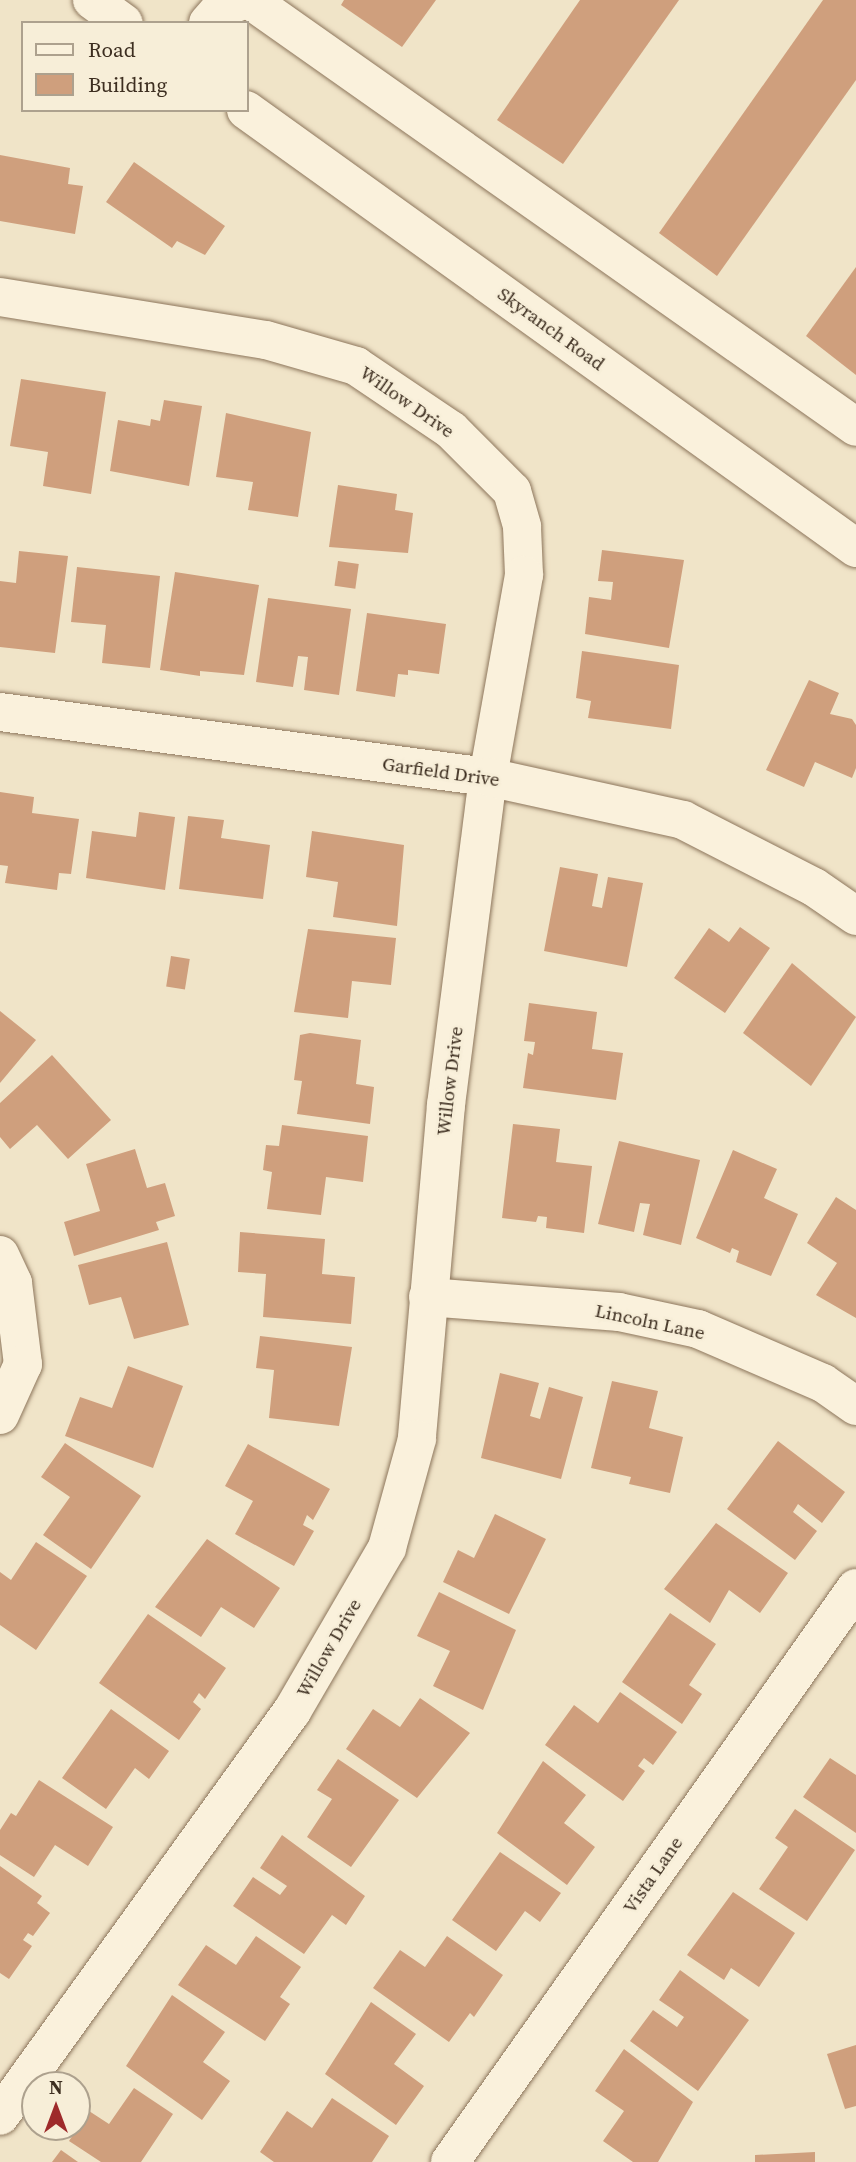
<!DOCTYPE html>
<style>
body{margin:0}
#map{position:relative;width:856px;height:2162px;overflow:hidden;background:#f0e4c8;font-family:"Source Serif 4",serif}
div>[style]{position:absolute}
.building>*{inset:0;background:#cf9f7d;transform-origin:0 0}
.roads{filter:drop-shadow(0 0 2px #8d765c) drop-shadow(0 0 2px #8d765c)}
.minor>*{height:38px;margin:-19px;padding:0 19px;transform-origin:19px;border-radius:19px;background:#faf1dc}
span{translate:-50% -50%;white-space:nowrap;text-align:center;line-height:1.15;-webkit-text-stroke:5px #f7eed8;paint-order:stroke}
.street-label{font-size:19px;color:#3d2e20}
.legend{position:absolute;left:21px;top:21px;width:228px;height:91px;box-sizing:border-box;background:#f7eed8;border:2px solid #ada18e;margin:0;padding:9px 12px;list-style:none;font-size:21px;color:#3d2e20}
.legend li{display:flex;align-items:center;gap:14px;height:35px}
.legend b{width:35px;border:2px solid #ada18e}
.north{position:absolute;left:21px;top:2071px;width:70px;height:70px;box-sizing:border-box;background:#f7eed8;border:2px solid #ada18e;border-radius:50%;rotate:0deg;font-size:19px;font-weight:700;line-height:28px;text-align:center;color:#3d2e20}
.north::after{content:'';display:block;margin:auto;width:24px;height:32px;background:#9e2a2b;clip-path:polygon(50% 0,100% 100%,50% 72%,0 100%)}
</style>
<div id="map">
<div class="building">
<i style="clip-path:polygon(344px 0,436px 0,402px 47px,341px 5px)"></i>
<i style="clip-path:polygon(580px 0,679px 0,563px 164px,497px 120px)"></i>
<i style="clip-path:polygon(823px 0,856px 0,856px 80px,717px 276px,659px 233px)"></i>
<i style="clip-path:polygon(0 155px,70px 168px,68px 184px,83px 186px,75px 234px,0 221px)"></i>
<i style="clip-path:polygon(134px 162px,225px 226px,205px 255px,177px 241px,172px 248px,106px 202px)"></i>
<i style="clip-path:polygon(856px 267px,856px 375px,806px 336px)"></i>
<i style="clip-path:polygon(21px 379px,106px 392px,91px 494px,43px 486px,48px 452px,10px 446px)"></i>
<i style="clip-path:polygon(164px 400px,202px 406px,189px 486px,110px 471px,118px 420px,150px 426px,151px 419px,160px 421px)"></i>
<i style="clip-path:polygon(226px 413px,311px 432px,298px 517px,248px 510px,253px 482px,216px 477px)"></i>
<i style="clip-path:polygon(338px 485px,397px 494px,395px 510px,413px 513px,408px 553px,329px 547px)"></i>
<i style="clip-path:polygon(602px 550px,684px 560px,669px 648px,585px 634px,589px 597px,611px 600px,613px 582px,598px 581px)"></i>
<i style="clip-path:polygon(19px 551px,68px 556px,55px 653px,0 647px,0 581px,16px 583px)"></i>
<i style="left:338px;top:561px;width:21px;height:25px;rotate:8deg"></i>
<i style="clip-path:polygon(77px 567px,160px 576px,150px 668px,102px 663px,106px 625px,71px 622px)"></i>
<i style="clip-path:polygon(175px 572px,259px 585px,244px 675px,200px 671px,200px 676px,160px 670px)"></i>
<i style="clip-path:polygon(268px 598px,351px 609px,339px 695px,304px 690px,308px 657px,298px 656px,293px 687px,256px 682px)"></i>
<i style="clip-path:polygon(367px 613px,446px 624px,439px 674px,408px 670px,408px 675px,398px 674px,395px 697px,356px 691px)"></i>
<i style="clip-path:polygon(582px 651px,679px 665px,671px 729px,588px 718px,591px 701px,576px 698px)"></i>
<i style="clip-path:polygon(809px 680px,839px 693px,830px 714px,852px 719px,856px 725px,856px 768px,852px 778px,815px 762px,804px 787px,766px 770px)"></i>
<i style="clip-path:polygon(0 792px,34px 797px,32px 813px,79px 819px,71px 874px,59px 873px,57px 890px,5px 883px,8px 866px,0 865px)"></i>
<i style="clip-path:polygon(139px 812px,175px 817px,165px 890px,86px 878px,92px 831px,136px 837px)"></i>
<i style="clip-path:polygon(188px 816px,224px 820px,221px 838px,270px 845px,263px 899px,179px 889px)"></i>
<i style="clip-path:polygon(312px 831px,404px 845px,397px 926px,333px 917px,338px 882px,306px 877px)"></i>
<i style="clip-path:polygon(560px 867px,598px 874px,592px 906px,602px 908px,608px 877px,643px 883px,627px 967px,544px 951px)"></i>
<i style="clip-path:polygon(740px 927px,770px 948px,725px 1013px,674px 978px,709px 928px,729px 942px)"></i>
<i style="clip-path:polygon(308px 929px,396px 938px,391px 985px,352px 981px,348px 1018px,294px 1012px)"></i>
<i style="left:171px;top:956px;width:19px;height:31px;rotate:9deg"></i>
<i style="clip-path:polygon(792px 963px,856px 1017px,811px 1086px,743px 1033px)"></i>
<i style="clip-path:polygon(529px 1003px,597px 1012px,592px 1049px,623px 1053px,616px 1100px,523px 1088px,528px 1053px,533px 1055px,535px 1042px,524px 1041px)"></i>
<i style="clip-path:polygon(0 1011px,36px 1040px,0 1083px)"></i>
<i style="clip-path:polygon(310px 1033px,361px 1040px,356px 1084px,374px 1087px,370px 1124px,297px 1114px,302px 1081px,294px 1080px,300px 1035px)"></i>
<i style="clip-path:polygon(52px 1055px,111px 1120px,68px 1159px,37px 1125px,10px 1149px,0 1137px,0 1103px)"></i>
<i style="clip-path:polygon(513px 1124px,560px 1129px,556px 1162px,592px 1166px,584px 1233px,546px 1228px,547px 1217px,538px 1216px,536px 1222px,502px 1218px)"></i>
<i style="clip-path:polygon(282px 1125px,368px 1136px,363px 1182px,326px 1177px,321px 1215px,267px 1209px,272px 1172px,263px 1170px,266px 1145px,279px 1146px)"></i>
<i style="clip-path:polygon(619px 1141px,700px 1160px,681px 1245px,643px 1235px,650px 1204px,640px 1203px,634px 1232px,598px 1224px)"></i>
<i style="clip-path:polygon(135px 1149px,147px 1188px,165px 1183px,175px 1216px,156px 1222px,159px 1230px,74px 1256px,64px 1222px,100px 1211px,86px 1164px)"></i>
<i style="clip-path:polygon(733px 1150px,777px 1169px,764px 1198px,798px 1214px,771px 1276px,736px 1262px,739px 1251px,732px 1248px,730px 1253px,696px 1238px)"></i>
<i style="clip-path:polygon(836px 1197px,856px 1210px,856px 1318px,816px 1295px,837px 1263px,807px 1243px)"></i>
<i style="clip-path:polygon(240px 1232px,325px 1239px,322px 1274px,355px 1277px,351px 1324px,263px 1317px,266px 1274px,238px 1272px)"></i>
<i style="clip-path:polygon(167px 1242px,189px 1325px,134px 1339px,121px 1297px,89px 1305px,78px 1265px)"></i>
<i style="clip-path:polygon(260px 1336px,352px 1347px,339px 1426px,269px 1418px,274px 1370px,256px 1368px)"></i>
<i style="clip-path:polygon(128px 1366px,183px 1386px,153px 1468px,65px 1436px,80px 1397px,112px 1408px)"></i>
<i style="clip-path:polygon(500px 1373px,539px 1383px,530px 1416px,540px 1419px,549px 1387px,583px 1397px,561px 1479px,481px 1458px)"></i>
<i style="clip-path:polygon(612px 1381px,658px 1391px,649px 1428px,683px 1437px,670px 1493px,629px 1484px,631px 1477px,591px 1468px)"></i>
<i style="clip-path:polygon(778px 1441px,845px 1492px,822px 1523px,798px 1504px,793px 1512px,817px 1531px,795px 1560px,727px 1509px)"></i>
<i style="clip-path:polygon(65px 1443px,141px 1496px,91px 1569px,43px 1535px,70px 1497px,41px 1477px)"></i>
<i style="clip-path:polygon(248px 1444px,330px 1489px,313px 1520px,307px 1515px,303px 1525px,314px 1531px,294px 1566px,235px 1534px,253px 1501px,225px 1486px)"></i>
<i style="clip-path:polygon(495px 1514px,546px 1539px,509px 1614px,443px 1582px,458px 1550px,474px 1558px)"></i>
<i style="clip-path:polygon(716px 1523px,788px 1573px,760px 1613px,729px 1590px,710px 1623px,664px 1589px)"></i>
<i style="clip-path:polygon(207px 1539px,280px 1588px,254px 1628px,221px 1607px,201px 1637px,155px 1607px)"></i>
<i style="clip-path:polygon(36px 1542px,87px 1576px,36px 1650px,0 1625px,0 1572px,11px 1580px)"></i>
<i style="clip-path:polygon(439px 1592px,516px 1630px,483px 1710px,433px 1686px,450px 1651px,417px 1636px)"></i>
<i style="clip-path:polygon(670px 1613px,716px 1644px,689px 1685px,702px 1694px,682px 1724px,622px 1682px)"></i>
<i style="clip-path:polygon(148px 1614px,226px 1668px,205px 1699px,199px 1693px,193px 1702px,201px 1709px,179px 1740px,99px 1683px)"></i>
<i style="clip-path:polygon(620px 1692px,677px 1732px,653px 1765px,644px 1758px,638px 1766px,645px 1771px,623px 1801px,545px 1745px,574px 1705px,598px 1723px)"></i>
<i style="clip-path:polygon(420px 1698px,470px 1733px,417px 1798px,346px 1749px,373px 1709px,400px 1727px)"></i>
<i style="clip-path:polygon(111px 1709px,169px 1751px,149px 1779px,135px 1768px,106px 1809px,62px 1778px)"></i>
<i style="clip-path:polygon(830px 1758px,856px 1775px,856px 1833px,803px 1797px)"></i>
<i style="clip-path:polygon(338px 1759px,399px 1800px,351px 1867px,307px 1837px,332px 1799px,317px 1790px)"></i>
<i style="clip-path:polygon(543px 1761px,586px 1795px,564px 1823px,595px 1847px,567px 1885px,497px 1833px)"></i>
<i style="clip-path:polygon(39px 1780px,113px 1827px,88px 1866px,55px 1845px,34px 1877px,0 1855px,0 1830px,11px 1813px,16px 1816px)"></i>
<i style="clip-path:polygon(795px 1809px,855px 1850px,807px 1921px,759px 1889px,788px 1847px,775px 1838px)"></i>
<i style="clip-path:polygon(282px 1835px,365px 1896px,346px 1925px,332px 1915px,304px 1954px,233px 1906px,253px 1877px,280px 1895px,287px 1886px,260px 1868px)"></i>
<i style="clip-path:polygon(500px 1852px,561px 1893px,540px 1922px,525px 1911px,496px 1951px,452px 1920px)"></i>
<i style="clip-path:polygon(0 1866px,42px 1896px,37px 1903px,50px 1913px,33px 1936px,28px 1933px,23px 1940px,32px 1946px,9px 1979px,0 1973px)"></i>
<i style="clip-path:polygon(733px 1892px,795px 1933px,759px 1987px,731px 1968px,724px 1980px,687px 1955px)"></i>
<i style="clip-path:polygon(256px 1936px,301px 1967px,280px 1997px,290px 2004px,265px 2041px,178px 1985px,206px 1945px,236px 1965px)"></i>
<i style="clip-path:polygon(447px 1936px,503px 1975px,474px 2017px,470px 2013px,449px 2042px,373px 1988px,400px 1950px,425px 1967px)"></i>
<i style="clip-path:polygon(680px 1970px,749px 2020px,698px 2091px,630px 2041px,653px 2010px,677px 2027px,684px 2017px,659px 2000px)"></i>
<i style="clip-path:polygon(172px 1995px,225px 2032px,203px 2062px,230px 2081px,202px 2120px,126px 2066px)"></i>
<i style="clip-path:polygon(371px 2002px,416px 2034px,394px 2064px,424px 2086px,396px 2125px,325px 2074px)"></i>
<i style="clip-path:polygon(856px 2045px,856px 2106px,845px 2109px,827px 2054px)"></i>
<i style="clip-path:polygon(624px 2049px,693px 2102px,658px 2162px,633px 2162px,603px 2141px,624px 2111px,595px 2091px)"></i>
<i style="clip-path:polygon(134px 2088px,173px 2114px,141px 2162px,101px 2162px,69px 2141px,89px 2111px,109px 2124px)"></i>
<i style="clip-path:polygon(332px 2098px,389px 2136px,372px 2162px,274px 2162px,260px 2152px,287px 2111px,312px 2128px)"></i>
<i style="clip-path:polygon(61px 2150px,78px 2162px,52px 2162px)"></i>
<i style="clip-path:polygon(815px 2152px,815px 2162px,755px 2162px,755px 2155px)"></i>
</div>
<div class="roads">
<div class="minor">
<i style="left:92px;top:0;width:39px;rotate:36deg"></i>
<i style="left:250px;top:0;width:741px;rotate:35.17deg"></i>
<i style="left:208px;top:23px;width:18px;rotate:-49deg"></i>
<i style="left:220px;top:9px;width:26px;rotate:-21deg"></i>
<i style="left:246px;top:110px;width:751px;rotate:35.68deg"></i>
<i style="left:0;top:297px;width:269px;rotate:9.2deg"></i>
<i style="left:266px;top:340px;width:94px;rotate:16.1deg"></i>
<i style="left:356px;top:366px;width:115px;rotate:34deg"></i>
<i style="left:451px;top:430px;width:86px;rotate:45deg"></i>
<i style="left:512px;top:491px;width:37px;rotate:74deg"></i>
<i style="left:522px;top:527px;width:48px;rotate:87.6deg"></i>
<i style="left:524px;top:575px;width:205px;rotate:100.1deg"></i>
<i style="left:488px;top:777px;width:331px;rotate:97.3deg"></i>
<i style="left:446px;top:1105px;width:335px;rotate:95deg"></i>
<i style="left:417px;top:1439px;width:113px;rotate:105.4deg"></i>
<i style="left:387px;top:1548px;width:189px;rotate:120.2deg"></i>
<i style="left:292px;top:1711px;width:499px;rotate:125.8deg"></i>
<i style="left:0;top:712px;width:492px;rotate:7.6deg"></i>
<i style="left:488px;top:777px;width:200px;rotate:12.4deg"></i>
<i style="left:683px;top:820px;width:147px;rotate:27.1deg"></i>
<i style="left:814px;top:887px;width:51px;rotate:34.6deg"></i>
<i style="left:0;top:1255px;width:31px;rotate:65deg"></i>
<i style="left:13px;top:1283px;width:82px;rotate:83deg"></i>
<i style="left:23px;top:1364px;width:56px;rotate:114.3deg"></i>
<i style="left:428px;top:1297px;width:192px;rotate:4.5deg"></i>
<i style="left:619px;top:1312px;width:81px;rotate:12.1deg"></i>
<i style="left:698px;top:1329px;width:136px;rotate:23.4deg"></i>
<i style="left:823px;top:1383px;width:40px;rotate:34.9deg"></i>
<i style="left:450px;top:2162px;width:703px;rotate:-54.73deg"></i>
</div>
</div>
<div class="street-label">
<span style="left:551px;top:329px;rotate:36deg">Skyranch Road</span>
<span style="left:407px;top:402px;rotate:35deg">Willow Drive</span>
<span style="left:441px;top:772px;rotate:8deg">Garfield Drive</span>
<span style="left:450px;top:1081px;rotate:-83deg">Willow Drive</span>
<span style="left:650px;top:1322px;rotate:12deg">Lincoln Lane</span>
<span style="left:329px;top:1648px;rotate:-60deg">Willow Drive</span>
<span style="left:653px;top:1875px;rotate:-55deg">Vista Lane</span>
</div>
<ul class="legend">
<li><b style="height:9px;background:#faf1dc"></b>Road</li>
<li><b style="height:19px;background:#cf9f7d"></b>Building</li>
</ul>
<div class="north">N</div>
</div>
